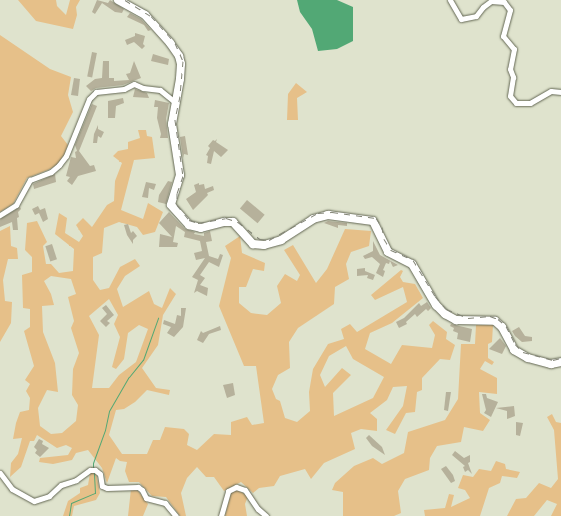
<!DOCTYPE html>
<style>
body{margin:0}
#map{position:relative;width:561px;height:516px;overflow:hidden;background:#dfe3cd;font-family:Rubik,sans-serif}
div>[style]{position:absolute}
.green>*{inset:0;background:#e6c089}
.water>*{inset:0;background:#52a875}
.stream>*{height:1px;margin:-0.5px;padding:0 0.5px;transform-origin:0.5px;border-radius:0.5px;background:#52a875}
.building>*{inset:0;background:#b6b19b;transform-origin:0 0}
.roads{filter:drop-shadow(0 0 1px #626652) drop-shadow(0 0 1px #626652)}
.minor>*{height:5px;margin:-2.5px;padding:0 2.5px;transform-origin:2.5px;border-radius:2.5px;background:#fff}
.highway>*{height:8px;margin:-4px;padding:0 4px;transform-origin:4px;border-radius:4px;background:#fff}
.rail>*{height:1px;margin-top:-0.5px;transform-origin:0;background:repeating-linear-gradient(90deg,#828475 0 6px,transparent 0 12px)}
span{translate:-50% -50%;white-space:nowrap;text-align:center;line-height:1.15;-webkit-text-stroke:4px #fff;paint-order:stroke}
</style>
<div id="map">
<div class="green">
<i style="clip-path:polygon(18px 0,56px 0,57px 6px,66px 15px,70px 0,80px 0,76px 7px,77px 15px,73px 29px,36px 21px)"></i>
<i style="clip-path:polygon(0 35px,50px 69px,71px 77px,68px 95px,73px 112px,61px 136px,68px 145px,64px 155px,57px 165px,48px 170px,27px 178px,13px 204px,0 212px)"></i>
<i style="clip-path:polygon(296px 83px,307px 92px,297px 98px,298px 120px,287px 120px,288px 94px)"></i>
<i style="clip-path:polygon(evenodd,138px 130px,146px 130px,147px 136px,152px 137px,155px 158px,134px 160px,121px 210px,143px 219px,148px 203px,163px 212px,155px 232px,143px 235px,137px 227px,119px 222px,104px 228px,102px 253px,93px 257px,93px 280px,100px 290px,109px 288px,120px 267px,135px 259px,140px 266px,125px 276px,117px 289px,123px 307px,149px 291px,154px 304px,162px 308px,170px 288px,176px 294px,163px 315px,158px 345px,142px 368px,156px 388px,170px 390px,169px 395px,147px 390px,135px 402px,124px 409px,116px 410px,109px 435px,122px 454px,147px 454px,153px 440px,160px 440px,165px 427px,184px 429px,189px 434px,187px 445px,197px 450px,214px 434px,231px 435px,231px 422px,247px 417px,252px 425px,264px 423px,256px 366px,244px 366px,219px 306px,231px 258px,225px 246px,240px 236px,242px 253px,265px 263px,264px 271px,253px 269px,246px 287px,239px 287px,239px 303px,251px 313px,267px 315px,281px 303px,277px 286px,285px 274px,297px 281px,300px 275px,284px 250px,293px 245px,316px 283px,327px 269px,345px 229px,371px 231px,369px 246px,351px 252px,346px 264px,349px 279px,335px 287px,334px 304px,298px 328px,289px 342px,290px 368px,278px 375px,272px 389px,276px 399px,280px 401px,285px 418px,297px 422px,310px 411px,309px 392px,313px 369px,328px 344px,344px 339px,341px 329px,350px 324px,357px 332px,407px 302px,403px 287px,375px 300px,371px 295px,401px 270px,403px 271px,400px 277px,403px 282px,415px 284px,423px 298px,392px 323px,370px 333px,365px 349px,391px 364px,402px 345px,432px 348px,435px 335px,429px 325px,433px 321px,447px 332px,446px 339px,455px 345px,450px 360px,440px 359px,422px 378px,422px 390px,417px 392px,415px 412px,406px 413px,395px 434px,386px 430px,403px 406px,407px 386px,393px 387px,387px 400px,370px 413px,377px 419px,377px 431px,361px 429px,351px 433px,355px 449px,324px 463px,311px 479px,305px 469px,280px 476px,274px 486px,259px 488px,253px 493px,241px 482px,224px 491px,214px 477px,206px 477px,197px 467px,187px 478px,181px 493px,186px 516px,180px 516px,166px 497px,152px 496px,139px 482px,129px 482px,125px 471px,127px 462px,120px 461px,116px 458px,107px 483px,102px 468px,88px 450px,76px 453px,72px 460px,53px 464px,39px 462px,40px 458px,68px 455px,72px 448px,66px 445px,57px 448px,37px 435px,34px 441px,30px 441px,21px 467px,10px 477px,11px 463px,18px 454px,22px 438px,13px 439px,16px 423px,20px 412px,29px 410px,30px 398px,26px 391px,30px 384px,25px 380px,34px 366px,24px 331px,30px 327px,30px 309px,23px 308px,22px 275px,32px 272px,32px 257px,25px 250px,27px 223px,37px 221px,47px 242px,43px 246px,46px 264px,51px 264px,59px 273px,73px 271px,74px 249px,55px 234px,59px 213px,67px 218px,65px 233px,79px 242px,83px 236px,76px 225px,83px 218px,92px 227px,107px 205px,114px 201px,115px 181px,122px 163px,113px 156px,118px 151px,128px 149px,128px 142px,140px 138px,138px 130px,51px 276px,71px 279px,76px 294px,68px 297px,74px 321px,71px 328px,79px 353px,73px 369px,72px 395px,78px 405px,76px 421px,62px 433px,51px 434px,40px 426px,38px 408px,47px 390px,58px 392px,55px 363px,43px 332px,42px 306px,54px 305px,51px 294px,44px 281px,51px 276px,138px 130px,109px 299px,118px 315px,114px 324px,120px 337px,112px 367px,116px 369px,124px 359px,128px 333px,139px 325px,148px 329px,136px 362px,119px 375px,109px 388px,92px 388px,99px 335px,89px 316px,109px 299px,138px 130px,346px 346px,353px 359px,384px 377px,373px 398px,334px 416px,333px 393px,351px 375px,342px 368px,325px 387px,320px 375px,329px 356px,346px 346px)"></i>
<i style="clip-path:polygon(10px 226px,11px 246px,17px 248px,18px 259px,8px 259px,3px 280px,5px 301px,12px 302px,11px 323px,0 342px,0 231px)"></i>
<i style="clip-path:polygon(476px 325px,493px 325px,492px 342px,488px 344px,488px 358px,494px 362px,492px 365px,485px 361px,480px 369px,497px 378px,497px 394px,479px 392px,480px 413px,490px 420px,483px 431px,464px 427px,461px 442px,437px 446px,430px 458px,429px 470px,405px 479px,398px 491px,401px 513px,394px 516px,343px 516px,343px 492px,332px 490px,335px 483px,354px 466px,373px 458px,382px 464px,404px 453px,408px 432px,445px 420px,458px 399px,461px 344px,475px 344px)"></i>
<i style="clip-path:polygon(552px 414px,556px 422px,561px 423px,561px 516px,551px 516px,557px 504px,547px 500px,534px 516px,507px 516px,516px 499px,526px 498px,539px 483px,551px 488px,558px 479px,554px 430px,547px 417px)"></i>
<i style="clip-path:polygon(496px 461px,505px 464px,506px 469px,520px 472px,517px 478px,502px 476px,500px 483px,489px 488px,480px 516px,425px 516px,424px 510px,445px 508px,449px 494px,454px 495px,451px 507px,470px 498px,465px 490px,458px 488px,463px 475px,473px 477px,479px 469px,491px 471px)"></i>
<i style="clip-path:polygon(90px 473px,96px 473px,100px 493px,96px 500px,74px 506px,72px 516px,63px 516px,68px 501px,80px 493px,80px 488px,88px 485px)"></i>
<i style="clip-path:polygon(131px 489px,138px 491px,148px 504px,143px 516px,128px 516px)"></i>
<i style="clip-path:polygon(236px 489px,248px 496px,245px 504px,247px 516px,225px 516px,231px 493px)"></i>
</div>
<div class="water">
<i style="clip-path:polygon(297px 0,337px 0,353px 7px,353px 41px,337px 49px,318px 51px,312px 29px,300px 12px)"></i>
</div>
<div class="stream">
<i style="left:93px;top:468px;width:5px;rotate:-90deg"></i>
<i style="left:93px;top:463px;width:35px;rotate:-70deg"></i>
<i style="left:105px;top:430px;width:19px;rotate:-78deg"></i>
<i style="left:109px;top:411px;width:39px;rotate:-60deg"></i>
<i style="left:129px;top:377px;width:22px;rotate:-51deg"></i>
<i style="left:143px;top:360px;width:45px;rotate:-70.3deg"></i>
<i style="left:69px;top:516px;width:13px;rotate:-81deg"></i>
<i style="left:71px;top:503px;width:26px;rotate:-23deg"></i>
<i style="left:95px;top:493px;width:21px;rotate:-93deg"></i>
</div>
<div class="building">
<i style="clip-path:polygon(97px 0,108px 3px,110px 0,124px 9px,122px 13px,115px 12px,102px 3px,95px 14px,92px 12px)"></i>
<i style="clip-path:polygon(130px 13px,141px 19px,151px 30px,148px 31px,144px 25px,127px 17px)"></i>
<i style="clip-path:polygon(135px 33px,145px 36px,143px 44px,145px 46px,142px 49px,134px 42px,127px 45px,125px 40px,135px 36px)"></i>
<i style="left:92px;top:52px;width:5px;height:25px;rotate:11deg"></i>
<i style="clip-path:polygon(153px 54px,169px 59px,168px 65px,151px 61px)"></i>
<i style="clip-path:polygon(103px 61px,109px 61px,109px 78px,114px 78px,114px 81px,129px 80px,126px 74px,130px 73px,134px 61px,141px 78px,123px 85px,96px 88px,91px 91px,86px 86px,95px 79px,102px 78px)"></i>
<i style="clip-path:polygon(74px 78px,80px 79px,78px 96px,71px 95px)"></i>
<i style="clip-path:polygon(135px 89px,147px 93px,149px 98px,133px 97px)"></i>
<i style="clip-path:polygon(123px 98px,124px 103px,116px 106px,115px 118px,108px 118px,108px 101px)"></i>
<i style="clip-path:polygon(155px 100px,169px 103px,166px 119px,168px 138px,160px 138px,161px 134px,157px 118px,158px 107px,154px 107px)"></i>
<i style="clip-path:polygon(92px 104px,97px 106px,79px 151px,90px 166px,94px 165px,96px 171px,78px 176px,72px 185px,67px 181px,70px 177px,66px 176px,71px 157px,76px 158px,75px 152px,77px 151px,75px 145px)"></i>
<i style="clip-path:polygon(98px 125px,98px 129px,104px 132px,101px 138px,98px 136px,97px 143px,93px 143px,94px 134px)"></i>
<i style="clip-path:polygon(185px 136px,188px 155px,184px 154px,183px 158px,180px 137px)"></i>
<i style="clip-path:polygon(217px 139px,216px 142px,228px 150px,221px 157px,214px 151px,211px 164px,207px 163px,208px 156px,206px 155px,210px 148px,208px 146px,213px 140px,215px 141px)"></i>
<i style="clip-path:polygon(55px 174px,56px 182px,34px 189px,33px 184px)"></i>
<i style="clip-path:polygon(168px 181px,172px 182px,166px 204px,158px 202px,159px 195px)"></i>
<i style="clip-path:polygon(146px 182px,156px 184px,154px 190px,149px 188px,148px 198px,142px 197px)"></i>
<i style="clip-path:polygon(199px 183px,199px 185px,204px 184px,205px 189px,213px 186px,214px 190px,207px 193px,208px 195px,193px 210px,186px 199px,196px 192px,194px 185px)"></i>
<i style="left:247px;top:200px;width:23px;height:11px;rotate:40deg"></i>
<i style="clip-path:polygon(38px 206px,40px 210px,45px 208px,48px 219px,43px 222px,39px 213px,35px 215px,32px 209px)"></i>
<i style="clip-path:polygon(20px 207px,21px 209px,18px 212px,19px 217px,17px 218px,18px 230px,13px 230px,12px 222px,0 227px,0 219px)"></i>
<i style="clip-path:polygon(169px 212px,185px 229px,195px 232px,194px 234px,204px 236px,204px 233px,210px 231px,212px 241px,206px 242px,209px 256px,218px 259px,220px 254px,223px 255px,219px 267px,209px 262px,200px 275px,205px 278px,200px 285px,208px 288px,207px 296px,197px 291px,194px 293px,198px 280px,192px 277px,205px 258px,196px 260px,194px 253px,202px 251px,200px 241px,184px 237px,185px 232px,176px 226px,173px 242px,178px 243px,177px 247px,159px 247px,160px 234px,172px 237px,159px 223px)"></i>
<i style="clip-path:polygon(328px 221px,347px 223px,347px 226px,338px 225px,338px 228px,324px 223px)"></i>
<i style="clip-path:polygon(128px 224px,131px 233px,133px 231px,137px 236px,133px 240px,133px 244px,127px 235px,124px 225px)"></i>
<i style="clip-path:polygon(373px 241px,380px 255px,398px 265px,393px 267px,390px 261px,389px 264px,386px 263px,383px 270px,385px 271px,383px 277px,376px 273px,380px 264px,372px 257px,365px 259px,363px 256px,373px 251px)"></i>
<i style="left:52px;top:244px;width:16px;height:7px;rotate:72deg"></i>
<i style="clip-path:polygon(365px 268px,365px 271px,375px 275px,373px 280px,367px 278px,368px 275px,357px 276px,357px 269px)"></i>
<i style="clip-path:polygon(427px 302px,431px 308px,428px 311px,426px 309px,417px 317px,415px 314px,406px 322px,407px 324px,399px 328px,396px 322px,404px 318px,419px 303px,421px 306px)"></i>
<i style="clip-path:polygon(106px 305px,114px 315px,107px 321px,110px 323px,106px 327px,100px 321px,107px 314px,102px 308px)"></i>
<i style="clip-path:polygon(181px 308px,186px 308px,183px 327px,174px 337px,167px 333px,171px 327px,163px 324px,164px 320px,175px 324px,177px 315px,181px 316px)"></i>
<i style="clip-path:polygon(451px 324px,472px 329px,470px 342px,457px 339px,458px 333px,453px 331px,454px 328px,450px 326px)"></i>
<i style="clip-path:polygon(220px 326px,221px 330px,209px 334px,203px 343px,197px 340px,201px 331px,203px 333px)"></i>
<i style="clip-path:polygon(519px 327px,525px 336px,532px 337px,532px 341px,522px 342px,515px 336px,512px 331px)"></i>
<i style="clip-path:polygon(500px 338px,506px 346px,502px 354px,489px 349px)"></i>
<i style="clip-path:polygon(233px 383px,235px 395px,227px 398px,223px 385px)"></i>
<i style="clip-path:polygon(446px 392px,451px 392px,448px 411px,444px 410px)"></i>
<i style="clip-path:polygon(482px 394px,486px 394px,487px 398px,498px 402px,491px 417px,484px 413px,486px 410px)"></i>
<i style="clip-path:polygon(514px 406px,515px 416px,507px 419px,507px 411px,496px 408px)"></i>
<i style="clip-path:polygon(516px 422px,523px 423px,520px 436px,516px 435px)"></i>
<i style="clip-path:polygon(369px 435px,382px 447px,385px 455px,372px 446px,366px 438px)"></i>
<i style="clip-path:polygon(39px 439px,43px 441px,42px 444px,49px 448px,40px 457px,35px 453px,37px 450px,34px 447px)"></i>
<i style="clip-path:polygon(455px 451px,464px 458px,470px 455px,470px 462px,468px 463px,472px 474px,468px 470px,465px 472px,463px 467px,465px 466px,452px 455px)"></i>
<i style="clip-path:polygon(446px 466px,453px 475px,455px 481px,451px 483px,441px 469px)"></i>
</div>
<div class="roads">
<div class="minor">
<i style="left:450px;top:0;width:22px;rotate:60deg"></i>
<i style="left:461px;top:19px;width:15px;rotate:-11deg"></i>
<i style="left:476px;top:16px;width:11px;rotate:-52deg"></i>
<i style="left:483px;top:7px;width:10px;rotate:-37deg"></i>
<i style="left:491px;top:1px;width:13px;rotate:4deg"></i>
<i style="left:504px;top:2px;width:10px;rotate:53deg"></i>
<i style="left:510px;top:10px;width:27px;rotate:105deg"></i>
<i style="left:503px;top:36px;width:17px;rotate:50deg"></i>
<i style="left:514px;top:49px;width:20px;rotate:101deg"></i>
<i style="left:510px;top:69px;width:9px;rotate:69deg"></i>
<i style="left:513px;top:77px;width:19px;rotate:99deg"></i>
<i style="left:510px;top:96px;width:9px;rotate:49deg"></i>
<i style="left:516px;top:103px;width:14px"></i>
<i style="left:530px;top:103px;width:24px;rotate:-30deg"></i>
<i style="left:551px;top:91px;width:10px;rotate:6deg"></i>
<i style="left:0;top:215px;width:19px;rotate:-32deg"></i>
<i style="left:16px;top:205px;width:29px;rotate:-61deg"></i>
<i style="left:30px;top:180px;width:22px;rotate:-21deg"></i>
<i style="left:51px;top:172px;width:11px;rotate:-41deg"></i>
<i style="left:59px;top:165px;width:11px;rotate:-52deg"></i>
<i style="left:66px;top:156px;width:61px;rotate:-68deg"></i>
<i style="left:89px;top:99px;width:10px;rotate:-45deg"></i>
<i style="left:96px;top:92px;width:28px;rotate:-6deg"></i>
<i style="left:124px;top:89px;width:11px;rotate:-27deg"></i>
<i style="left:134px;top:84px;width:10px;rotate:24deg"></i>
<i style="left:143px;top:88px;width:17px;rotate:7deg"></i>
<i style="left:160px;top:90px;width:21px;rotate:39deg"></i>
<i style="left:0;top:473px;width:20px;rotate:53deg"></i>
<i style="left:12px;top:489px;width:25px;rotate:29deg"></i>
<i style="left:34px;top:501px;width:16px;rotate:-18deg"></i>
<i style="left:49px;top:496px;width:16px;rotate:-43deg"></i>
<i style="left:61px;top:485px;width:16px;rotate:-18deg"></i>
<i style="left:76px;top:480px;width:17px;rotate:-36deg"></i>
<i style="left:90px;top:470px;width:5px"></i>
<i style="left:95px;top:470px;width:6px;rotate:39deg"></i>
<i style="left:100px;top:474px;width:12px;rotate:81deg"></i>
<i style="left:102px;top:486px;width:5px;rotate:22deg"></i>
<i style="left:107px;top:488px;width:31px;rotate:-2deg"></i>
<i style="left:138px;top:487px;width:5px;rotate:37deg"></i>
<i style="left:142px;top:490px;width:9px;rotate:63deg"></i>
<i style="left:146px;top:498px;width:20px;rotate:15deg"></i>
<i style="left:165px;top:503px;width:17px;rotate:50deg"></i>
<i style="left:221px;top:516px;width:26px;rotate:-74deg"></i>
<i style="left:228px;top:491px;width:9px;rotate:-27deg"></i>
<i style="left:236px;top:487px;width:9px;rotate:18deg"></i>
<i style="left:245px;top:490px;width:23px;rotate:56deg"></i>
<i style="left:258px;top:509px;width:11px;rotate:41deg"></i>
</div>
<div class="highway">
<i style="left:118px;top:0;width:31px;rotate:29deg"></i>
<i style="left:145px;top:15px;width:38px;rotate:48deg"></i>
<i style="left:170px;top:43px;width:16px;rotate:55deg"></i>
<i style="left:179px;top:56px;width:8px;rotate:76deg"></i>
<i style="left:181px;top:64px;width:15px;rotate:94deg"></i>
<i style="left:180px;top:79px;width:46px;rotate:100.1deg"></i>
<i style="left:172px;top:124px;width:52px;rotate:81.1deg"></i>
<i style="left:180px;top:175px;width:31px;rotate:107deg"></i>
<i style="left:171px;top:205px;width:27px;rotate:48deg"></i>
<i style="left:189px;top:225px;width:12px;rotate:14deg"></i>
<i style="left:201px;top:228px;width:24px;rotate:-15deg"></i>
<i style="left:224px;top:222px;width:9px"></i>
<i style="left:233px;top:222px;width:30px;rotate:48deg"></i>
<i style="left:253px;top:244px;width:11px;rotate:5deg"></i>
<i style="left:264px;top:245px;width:18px;rotate:-16deg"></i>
<i style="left:281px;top:240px;width:38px;rotate:-33deg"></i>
<i style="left:313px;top:219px;width:16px;rotate:-15deg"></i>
<i style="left:328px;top:215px;width:45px;rotate:7.6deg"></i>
<i style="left:373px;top:221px;width:34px;rotate:64deg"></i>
<i style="left:388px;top:252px;width:27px;rotate:27deg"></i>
<i style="left:412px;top:264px;width:48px;rotate:59.7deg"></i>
<i style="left:436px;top:305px;width:13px;rotate:45deg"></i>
<i style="left:445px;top:314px;width:13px;rotate:29deg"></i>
<i style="left:456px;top:320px;width:39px;rotate:1deg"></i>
<i style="left:495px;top:321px;width:9px;rotate:41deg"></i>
<i style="left:502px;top:327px;width:26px;rotate:62deg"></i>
<i style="left:514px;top:350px;width:16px;rotate:30deg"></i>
<i style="left:528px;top:358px;width:24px;rotate:15deg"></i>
<i style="left:551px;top:364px;width:10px;rotate:-11deg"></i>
</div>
</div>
<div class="rail">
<i style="left:125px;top:0;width:31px;rotate:32deg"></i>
<i style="left:151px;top:16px;width:36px;rotate:48deg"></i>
<i style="left:175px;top:43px;width:20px;rotate:66deg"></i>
<i style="left:183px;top:61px;width:35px;rotate:95deg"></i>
<i style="left:180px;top:96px;width:25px;rotate:102deg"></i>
<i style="left:175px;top:120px;width:57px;rotate:81.9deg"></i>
<i style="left:183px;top:176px;width:18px;rotate:109deg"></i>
<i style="left:177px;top:193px;width:12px;rotate:90deg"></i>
<i style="left:177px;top:205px;width:19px;rotate:51deg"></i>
<i style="left:189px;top:220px;width:9px;rotate:18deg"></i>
<i style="left:198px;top:223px;width:28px;rotate:-10deg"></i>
<i style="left:226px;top:218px;width:13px;rotate:18deg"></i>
<i style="left:238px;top:222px;width:28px;rotate:38deg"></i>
<i style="left:260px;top:239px;width:9px;rotate:6deg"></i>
<i style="left:269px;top:240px;width:56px;rotate:-28.9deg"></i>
<i style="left:318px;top:213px;width:14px;rotate:-4deg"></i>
<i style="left:332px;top:212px;width:44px;rotate:7.8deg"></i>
<i style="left:376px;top:218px;width:11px;rotate:56deg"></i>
<i style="left:382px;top:227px;width:12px;rotate:81deg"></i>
<i style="left:384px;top:239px;width:13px;rotate:58deg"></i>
<i style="left:391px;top:250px;width:24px;rotate:24deg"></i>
<i style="left:413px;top:260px;width:42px;rotate:58.6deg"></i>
<i style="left:435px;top:296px;width:17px;rotate:50deg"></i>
<i style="left:446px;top:309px;width:24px;rotate:22deg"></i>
<i style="left:468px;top:318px;width:22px;rotate:-5deg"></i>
<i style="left:490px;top:316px;width:9px;rotate:21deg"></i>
<i style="left:498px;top:319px;width:11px;rotate:41deg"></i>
<i style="left:506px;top:326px;width:20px;rotate:63deg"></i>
<i style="left:515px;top:344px;width:11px;rotate:45deg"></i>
<i style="left:523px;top:352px;width:31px;rotate:15deg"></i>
<i style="left:553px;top:360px;width:8px;rotate:-14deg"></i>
</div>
</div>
